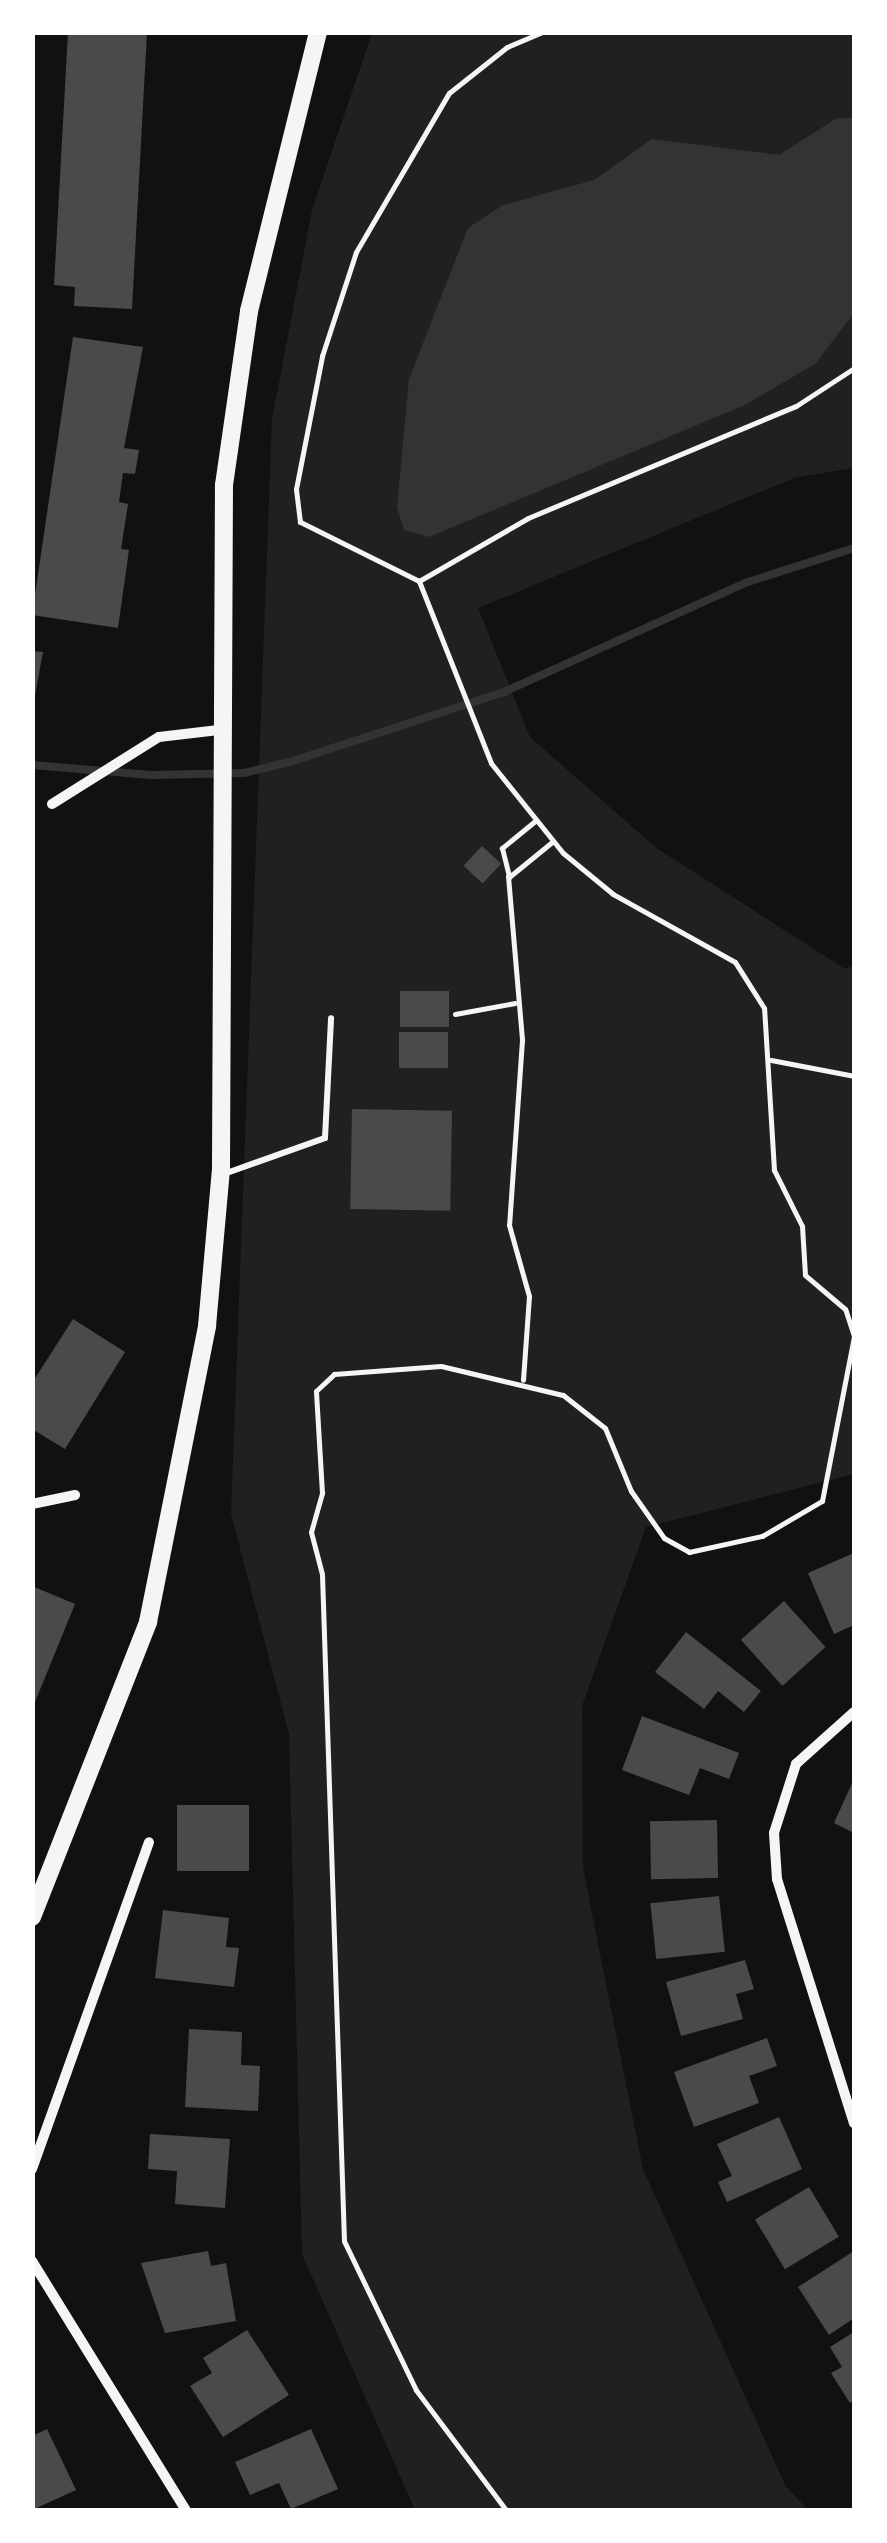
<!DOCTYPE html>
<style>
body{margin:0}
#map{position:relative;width:887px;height:2543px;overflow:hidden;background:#111;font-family:Roboto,sans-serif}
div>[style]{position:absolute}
.green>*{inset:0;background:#202020}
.water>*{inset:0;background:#333}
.stream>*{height:8px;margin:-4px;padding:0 4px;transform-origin:4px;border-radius:4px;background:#333}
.building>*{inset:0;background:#4a4a4a;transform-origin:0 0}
.path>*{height:5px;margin:-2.5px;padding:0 2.5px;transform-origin:2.5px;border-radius:2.5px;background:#f5f5f5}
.service>*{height:6px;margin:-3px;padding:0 3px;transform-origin:3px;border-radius:3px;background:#f5f5f5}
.minor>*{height:10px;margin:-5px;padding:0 5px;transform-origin:5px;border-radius:5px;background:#f5f5f5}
.secondary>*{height:18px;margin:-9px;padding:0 9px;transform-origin:9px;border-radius:9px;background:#f5f5f5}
span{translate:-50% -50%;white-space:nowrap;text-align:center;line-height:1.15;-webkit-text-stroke:8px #fff;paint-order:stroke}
.frame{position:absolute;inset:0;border:35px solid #fff;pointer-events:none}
</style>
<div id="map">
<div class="green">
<i style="clip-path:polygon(372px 33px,854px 33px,854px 468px,794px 478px,478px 608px,530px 737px,655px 847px,845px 969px,854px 965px,854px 1474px,646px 1527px,582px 1706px,583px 1868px,643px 2169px,785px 2485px,808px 2510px,415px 2510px,302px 2254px,289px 1734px,231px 1514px,272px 419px,312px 210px)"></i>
</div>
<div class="water">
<i style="clip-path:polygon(837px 118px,854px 118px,854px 313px,815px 364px,745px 405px,429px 537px,404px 530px,397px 507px,409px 379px,468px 228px,503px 205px,594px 180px,652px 139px,779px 155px)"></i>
</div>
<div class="stream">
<i style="left:32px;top:765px;width:119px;rotate:4.8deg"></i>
<i style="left:151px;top:775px;width:93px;rotate:-1.2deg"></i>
<i style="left:244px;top:773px;width:50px;rotate:-13.8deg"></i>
<i style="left:293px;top:761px;width:222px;rotate:-18.1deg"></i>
<i style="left:504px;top:692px;width:268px;rotate:-24.3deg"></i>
<i style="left:748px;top:582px;width:111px;rotate:-17.8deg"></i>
</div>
<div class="building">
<i style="clip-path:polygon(68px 32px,147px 32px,132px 309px,74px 306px,75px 287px,54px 285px)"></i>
<i style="clip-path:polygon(73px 337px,143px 347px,124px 448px,139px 450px,135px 474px,123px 473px,119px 502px,128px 504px,121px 549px,129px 550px,118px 628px,32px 615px)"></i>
<i style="clip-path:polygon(32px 651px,43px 652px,34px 701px,32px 701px)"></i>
<i style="left:482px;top:846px;width:26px;height:27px;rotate:43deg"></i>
<i style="left:400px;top:991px;width:49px;height:36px"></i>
<i style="left:399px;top:1032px;width:49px;height:36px"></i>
<i style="left:352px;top:1109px;width:100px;height:100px;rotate:1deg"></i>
<i style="clip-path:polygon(73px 1319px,125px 1352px,65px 1449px,32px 1429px,32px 1383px)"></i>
<i style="clip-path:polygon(854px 1553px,854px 1625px,834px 1634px,808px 1573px)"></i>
<i style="clip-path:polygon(32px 1586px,75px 1604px,33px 1707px,32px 1707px)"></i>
<i style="left:784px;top:1601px;width:62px;height:58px;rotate:48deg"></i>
<i style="clip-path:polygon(686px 1632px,761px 1691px,744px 1712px,718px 1691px,704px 1709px,655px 1672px)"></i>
<i style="clip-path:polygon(642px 1716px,739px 1753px,729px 1779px,700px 1768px,689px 1795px,622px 1770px)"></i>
<i style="clip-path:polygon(854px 1779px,854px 1833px,834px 1823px)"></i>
<i style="left:177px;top:1805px;width:72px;height:66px"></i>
<i style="left:717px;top:1820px;width:58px;height:67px;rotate:89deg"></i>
<i style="left:719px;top:1896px;width:56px;height:69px;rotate:84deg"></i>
<i style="clip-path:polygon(163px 1910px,229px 1918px,226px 1947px,239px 1948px,234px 1987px,155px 1978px)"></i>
<i style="clip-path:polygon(745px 1960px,754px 1989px,736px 1994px,743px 2019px,681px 2036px,666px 1982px)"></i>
<i style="clip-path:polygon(189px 2029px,242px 2032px,241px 2065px,260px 2066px,258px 2111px,185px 2107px)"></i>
<i style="clip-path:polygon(767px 2038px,777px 2066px,749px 2076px,759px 2103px,694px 2127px,674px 2072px)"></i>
<i style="clip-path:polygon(779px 2117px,802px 2169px,727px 2202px,718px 2182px,732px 2176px,717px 2144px)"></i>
<i style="clip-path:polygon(150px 2134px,230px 2139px,225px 2208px,175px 2204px,177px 2171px,148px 2169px)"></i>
<i style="left:809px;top:2187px;width:58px;height:63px;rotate:59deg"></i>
<i style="clip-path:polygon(208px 2251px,211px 2266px,226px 2263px,236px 2321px,165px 2333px,141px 2263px)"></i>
<i style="clip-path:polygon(854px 2251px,854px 2318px,829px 2335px,798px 2287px)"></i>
<i style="clip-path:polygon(247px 2330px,289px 2395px,223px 2437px,190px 2386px,212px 2373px,203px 2358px)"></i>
<i style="clip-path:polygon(854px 2332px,854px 2400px,850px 2403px,831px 2373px,842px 2367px,830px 2347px)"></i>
<i style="clip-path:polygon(47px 2429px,76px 2490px,32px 2510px,32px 2436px)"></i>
<i style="clip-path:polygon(311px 2429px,338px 2489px,291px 2509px,279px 2483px,250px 2495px,235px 2462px)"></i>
</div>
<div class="path">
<i style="left:419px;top:581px;width:126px;rotate:-30deg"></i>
<i style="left:528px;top:518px;width:290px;rotate:-22.7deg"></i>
<i style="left:796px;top:406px;width:69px;rotate:-33.2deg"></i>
<i style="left:535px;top:821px;width:43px;rotate:140.7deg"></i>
<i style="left:502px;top:848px;width:30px;rotate:76deg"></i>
<i style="left:509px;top:877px;width:55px;rotate:-39.1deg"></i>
<i style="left:508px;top:876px;width:165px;rotate:85.1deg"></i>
<i style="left:522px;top:1040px;width:185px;rotate:94deg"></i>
<i style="left:509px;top:1225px;width:74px;rotate:74.3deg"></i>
<i style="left:529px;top:1296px;width:84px;rotate:94.1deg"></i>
<i style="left:455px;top:1014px;width:61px;rotate:-10.4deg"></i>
<i style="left:771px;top:1060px;width:85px;rotate:10.9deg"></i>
<i style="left:506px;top:2510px;width:150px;rotate:-126.9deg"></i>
<i style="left:416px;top:2390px;width:165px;rotate:-115.8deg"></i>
<i style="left:344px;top:2241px;width:667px;rotate:-91.89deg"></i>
<i style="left:322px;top:1574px;width:43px;rotate:-104.7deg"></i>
<i style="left:311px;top:1532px;width:41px;rotate:-74.2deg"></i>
<i style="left:322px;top:1493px;width:102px;rotate:-93.4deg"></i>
<i style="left:316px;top:1391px;width:25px;rotate:-43deg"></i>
<i style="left:334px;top:1374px;width:107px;rotate:-4.3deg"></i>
<i style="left:441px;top:1366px;width:125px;rotate:13.4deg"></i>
<i style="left:563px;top:1395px;width:53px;rotate:38.2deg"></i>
<i style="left:605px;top:1428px;width:68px;rotate:67.6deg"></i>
<i style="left:631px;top:1491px;width:57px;rotate:54.9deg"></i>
<i style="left:664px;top:1538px;width:29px;rotate:29deg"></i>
<i style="left:689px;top:1552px;width:75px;rotate:-12.4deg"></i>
<i style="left:762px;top:1536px;width:69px;rotate:-30.3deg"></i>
<i style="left:822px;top:1501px;width:168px;rotate:-79deg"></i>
<i style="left:854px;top:1336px;width:28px;rotate:-108deg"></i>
<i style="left:845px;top:1309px;width:52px;rotate:-139.6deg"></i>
<i style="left:805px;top:1275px;width:49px;rotate:-93.5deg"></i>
<i style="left:802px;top:1226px;width:63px;rotate:-116.6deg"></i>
<i style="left:774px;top:1170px;width:162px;rotate:-93.5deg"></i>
<i style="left:764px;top:1008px;width:54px;rotate:-122.2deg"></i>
<i style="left:735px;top:962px;width:140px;rotate:-150.9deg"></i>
<i style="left:613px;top:894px;width:65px;rotate:-140.6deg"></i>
<i style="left:563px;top:853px;width:115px;rotate:-128.7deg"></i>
<i style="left:491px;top:763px;width:196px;rotate:-111.6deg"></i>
<i style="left:419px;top:581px;width:133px;rotate:-153.6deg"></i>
<i style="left:300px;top:522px;width:33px;rotate:-97deg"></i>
<i style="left:296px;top:489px;width:136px;rotate:-78.9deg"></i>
<i style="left:322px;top:356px;width:109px;rotate:-71.9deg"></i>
<i style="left:356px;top:252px;width:184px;rotate:-59.7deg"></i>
<i style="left:449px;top:93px;width:74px;rotate:-38.4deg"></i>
<i style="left:507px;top:47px;width:39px;rotate:-23deg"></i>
</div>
<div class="service">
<i style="left:221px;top:1175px;width:110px;rotate:-19.6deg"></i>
<i style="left:325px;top:1138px;width:120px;rotate:-87.1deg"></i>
</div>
<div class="minor">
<i style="left:52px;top:804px;width:126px;rotate:-32.1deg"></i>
<i style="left:159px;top:737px;width:60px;rotate:-6.7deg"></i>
<i style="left:32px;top:1504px;width:44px;rotate:-11.8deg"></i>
<i style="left:854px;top:1712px;width:78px;rotate:138.1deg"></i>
<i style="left:796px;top:1764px;width:72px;rotate:107.7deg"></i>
<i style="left:774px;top:1833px;width:46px;rotate:86.3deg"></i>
<i style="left:777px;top:1879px;width:256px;rotate:72.5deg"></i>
<i style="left:32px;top:2169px;width:347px;rotate:-70.3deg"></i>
<i style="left:32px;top:2261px;width:293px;rotate:58.3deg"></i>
</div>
<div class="secondary">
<i style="left:32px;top:1917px;width:317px;rotate:-68.5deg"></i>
<i style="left:148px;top:1622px;width:302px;rotate:-78.7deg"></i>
<i style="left:207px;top:1326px;width:159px;rotate:-84.9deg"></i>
<i style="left:221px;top:1168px;width:683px;rotate:-89.75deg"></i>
<i style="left:224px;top:485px;width:176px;rotate:-81.8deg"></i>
<i style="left:249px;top:311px;width:287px;rotate:-76.1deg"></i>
</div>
<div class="frame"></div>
</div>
